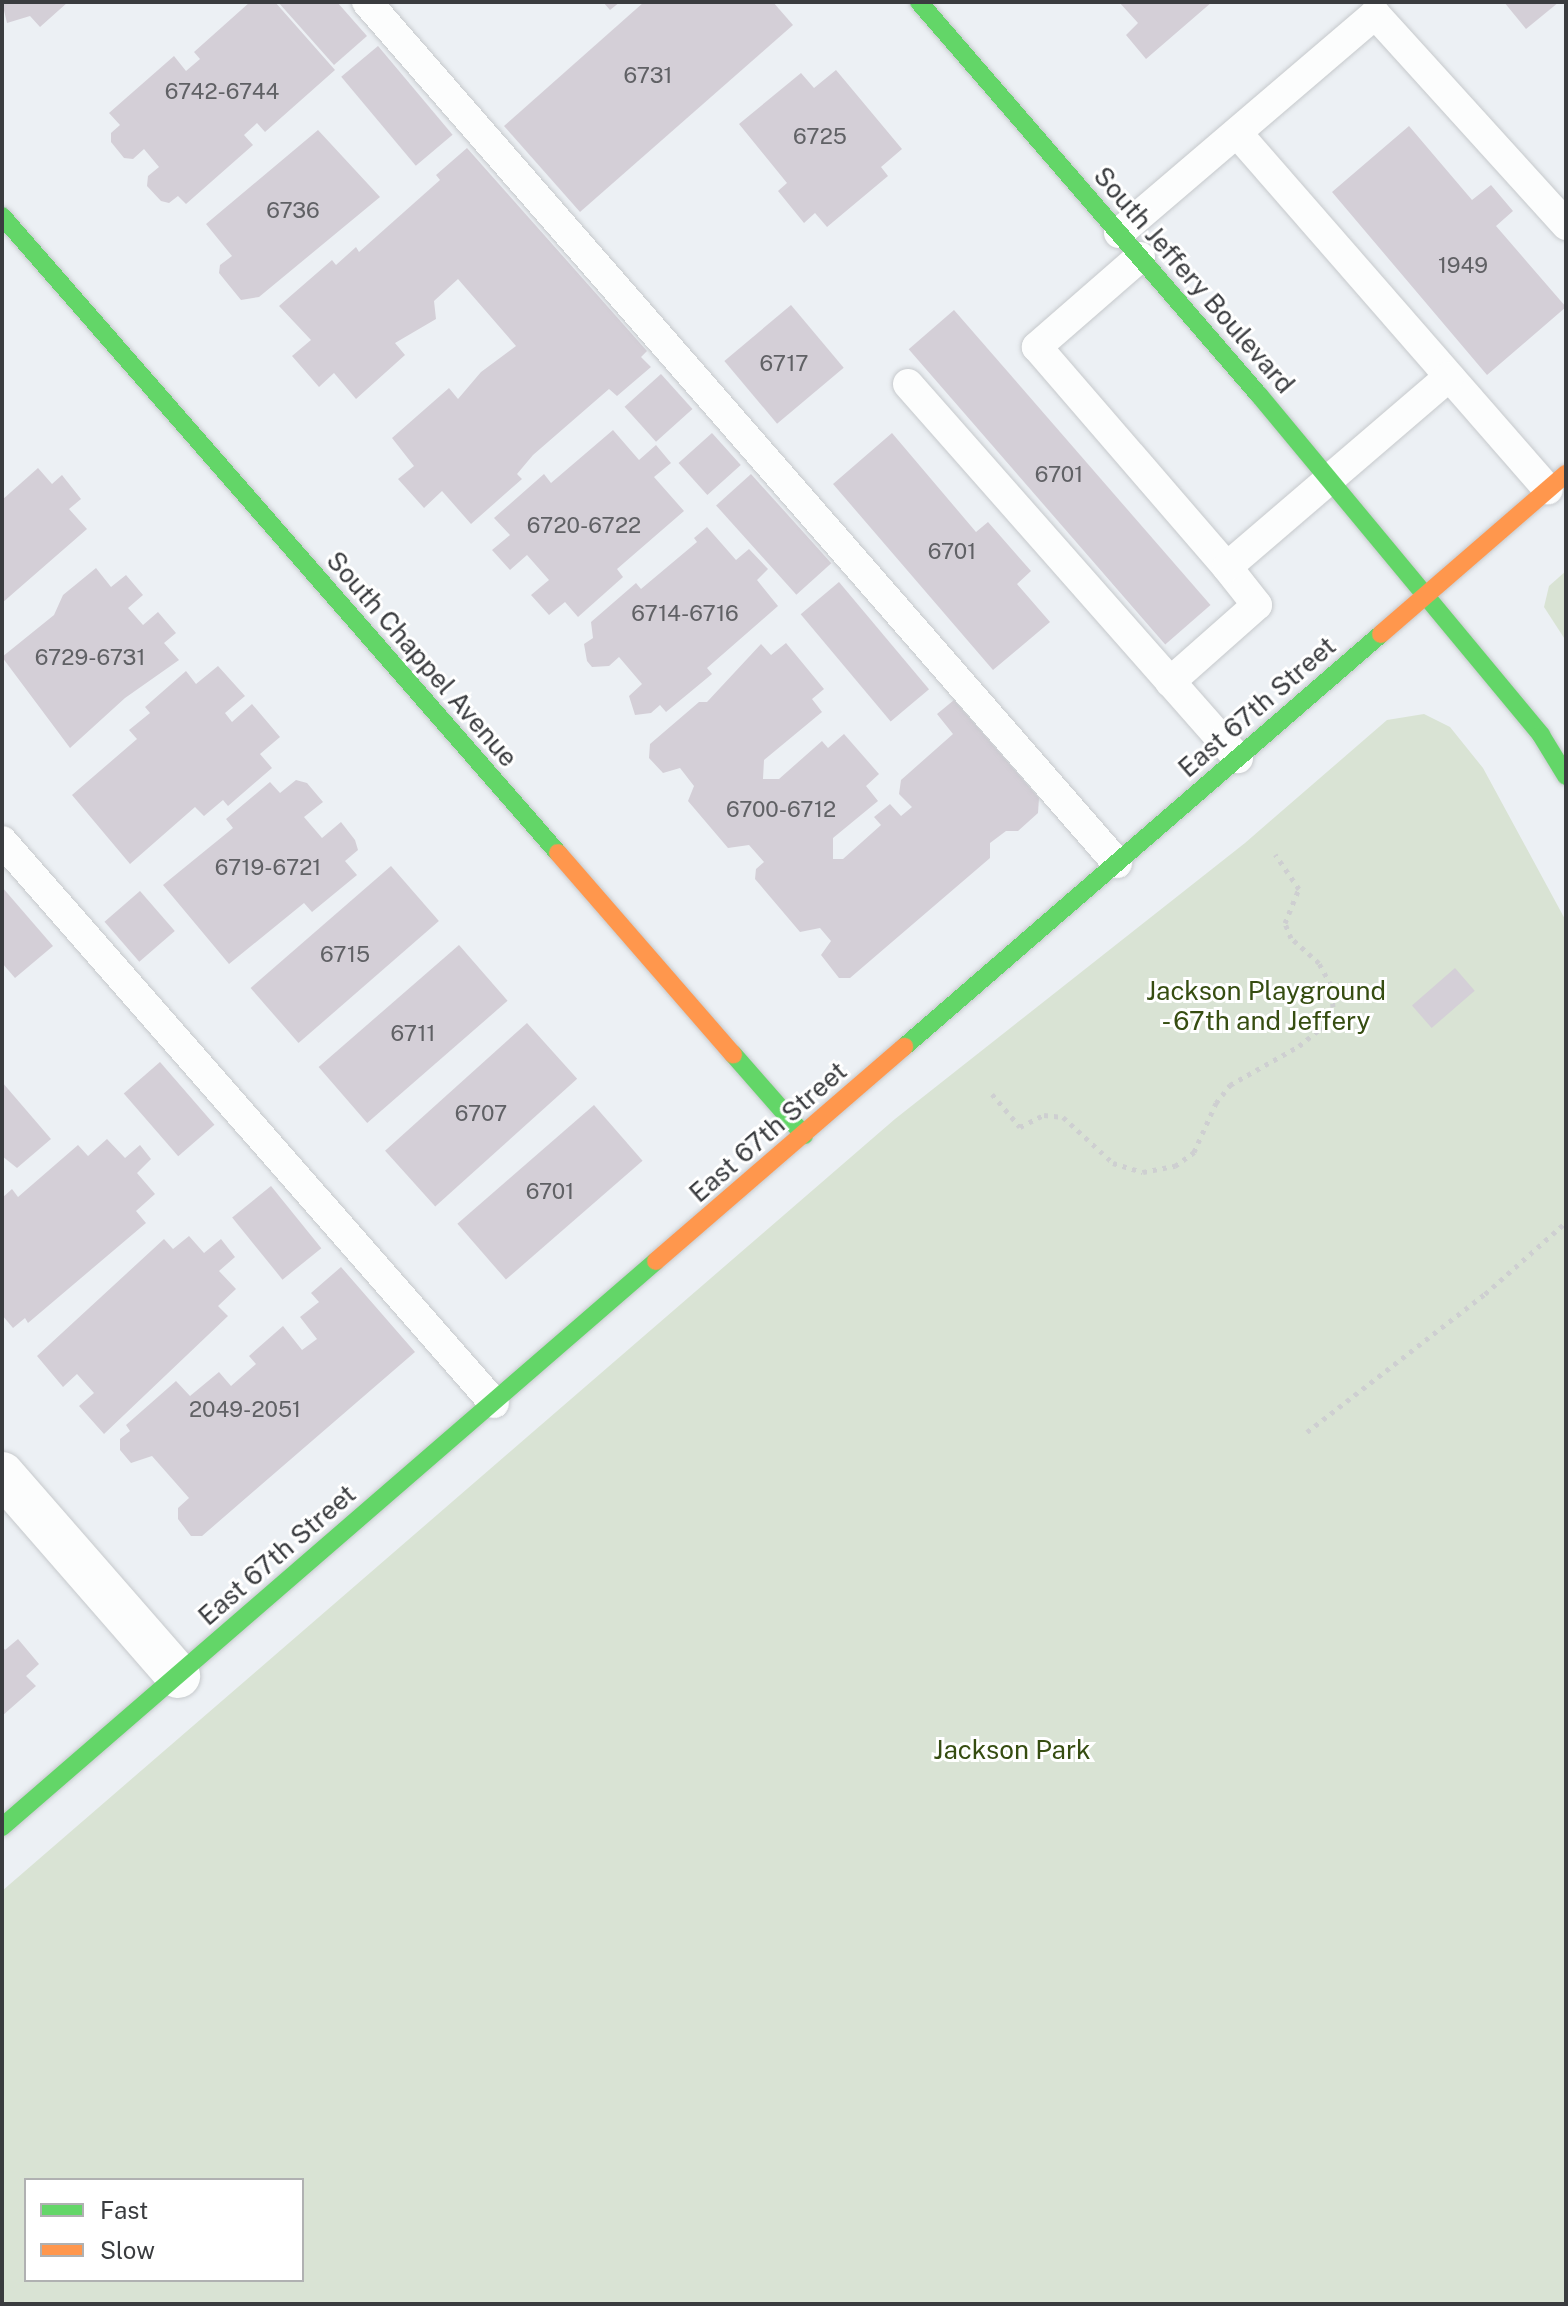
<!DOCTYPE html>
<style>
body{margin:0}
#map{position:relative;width:1568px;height:2306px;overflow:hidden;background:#ecf0f4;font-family:"Public Sans",sans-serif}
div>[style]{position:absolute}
.green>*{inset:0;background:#d9e3d4}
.building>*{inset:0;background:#d4cfd7;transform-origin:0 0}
.path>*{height:5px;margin-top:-2.5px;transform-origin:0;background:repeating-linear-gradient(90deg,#cecfd1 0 4px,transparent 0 10px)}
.roads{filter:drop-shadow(0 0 2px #c6c9cc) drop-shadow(0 0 2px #c6c9cc)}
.lane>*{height:30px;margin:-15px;padding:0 15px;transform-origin:15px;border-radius:15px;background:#fcfdfd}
.street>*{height:44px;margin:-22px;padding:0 22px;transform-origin:22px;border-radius:22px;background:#fcfdfd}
.fast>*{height:18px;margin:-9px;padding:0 9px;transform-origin:9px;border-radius:9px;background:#63d668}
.slow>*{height:18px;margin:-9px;padding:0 9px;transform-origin:9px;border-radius:9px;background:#ff974d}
span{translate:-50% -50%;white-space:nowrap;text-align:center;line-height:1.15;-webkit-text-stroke:6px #fff;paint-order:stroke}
.number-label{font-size:22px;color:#606165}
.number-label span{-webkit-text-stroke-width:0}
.street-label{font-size:26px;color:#3a3c3f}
.park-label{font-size:26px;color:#364d11}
.frame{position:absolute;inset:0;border:4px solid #3a3c3f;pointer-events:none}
.legend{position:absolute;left:24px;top:2178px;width:280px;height:104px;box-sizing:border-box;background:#fff;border:2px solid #b0b1b2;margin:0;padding:10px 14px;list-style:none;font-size:24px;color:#3a3c3f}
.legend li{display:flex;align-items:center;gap:16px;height:40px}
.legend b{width:40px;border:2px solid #b0b1b2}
</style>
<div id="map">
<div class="green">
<i style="clip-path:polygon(1566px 571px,1566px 641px,1544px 607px,1549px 586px)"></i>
<i style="clip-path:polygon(evenodd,1424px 714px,1450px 727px,1483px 768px,1566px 921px,1566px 2304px,2px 2304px,2px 1891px,895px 1119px,1245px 843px,1387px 720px,1424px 714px,26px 2180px,302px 2180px,302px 2280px,26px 2280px,26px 2180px)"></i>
</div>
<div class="building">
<i style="clip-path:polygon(2px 2px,68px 2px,40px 27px,30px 16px,7px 23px)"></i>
<i style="clip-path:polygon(250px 2px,275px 2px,335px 70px,265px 132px,257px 123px,244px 135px,253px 145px,186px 204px,178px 196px,169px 203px,161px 201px,147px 186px,148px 176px,159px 167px,144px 149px,133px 159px,124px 158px,111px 142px,111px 133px,120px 125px,109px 113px,174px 56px,186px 71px,200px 59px,194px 52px)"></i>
<i style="clip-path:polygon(278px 2px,337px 2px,367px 36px,334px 65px)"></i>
<i style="clip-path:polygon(603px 2px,620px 2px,610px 10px)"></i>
<i style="clip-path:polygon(644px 2px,773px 2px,793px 25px,580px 212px,504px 126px)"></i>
<i style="clip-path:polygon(1119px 2px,1212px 2px,1146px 59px,1126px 35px,1138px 23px)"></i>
<i style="clip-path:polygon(1504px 2px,1559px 2px,1526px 29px)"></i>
<i style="left:378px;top:46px;width:116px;height:48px;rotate:50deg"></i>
<i style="clip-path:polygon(836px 70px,902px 149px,881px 167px,888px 176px,827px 227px,815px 213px,804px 223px,778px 191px,787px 183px,739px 124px,801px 73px,814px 88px)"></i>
<i style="clip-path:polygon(1409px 126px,1472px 200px,1491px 185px,1513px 211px,1496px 226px,1566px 307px,1487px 375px,1332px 192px)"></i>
<i style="clip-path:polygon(318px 130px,380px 197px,259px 297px,241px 300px,219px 273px,220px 265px,232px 256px,206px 224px)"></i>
<i style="clip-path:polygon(467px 148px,647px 351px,641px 357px,651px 367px,617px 396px,609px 389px,533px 455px,517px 474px,522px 479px,471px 524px,442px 491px,424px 508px,398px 479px,414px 466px,392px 438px,449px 388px,458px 399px,481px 372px,516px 346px,458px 279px,434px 301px,436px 319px,395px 343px,405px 355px,356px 399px,334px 373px,319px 387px,292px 356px,311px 340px,279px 306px,332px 260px,336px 265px,356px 247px,359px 252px,440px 180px,436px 175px)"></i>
<i style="left:791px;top:305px;width:82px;height:87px;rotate:50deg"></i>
<i style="left:954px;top:310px;width:391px;height:60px;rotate:49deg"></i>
<i style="left:661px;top:374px;width:47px;height:49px;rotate:48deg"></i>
<i style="clip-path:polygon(613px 430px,639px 460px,656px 445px,671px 463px,654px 477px,684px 511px,617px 569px,623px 577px,578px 617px,565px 602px,549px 615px,531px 595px,549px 580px,527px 555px,510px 570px,492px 550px,510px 535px,494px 518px,544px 474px,551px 483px)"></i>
<i style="left:712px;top:433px;width:43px;height:45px;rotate:48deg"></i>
<i style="clip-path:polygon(892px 433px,976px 532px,988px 522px,1031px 571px,1017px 584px,1050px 622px,993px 670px,833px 484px)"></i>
<i style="clip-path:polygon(38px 468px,52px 484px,62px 475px,81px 499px,69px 509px,87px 529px,2px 603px,2px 500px)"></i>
<i style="left:751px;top:474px;width:120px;height:47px;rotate:48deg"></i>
<i style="clip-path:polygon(707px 527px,736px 560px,749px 549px,768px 569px,757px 580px,778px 606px,707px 668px,712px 674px,666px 712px,660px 705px,651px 713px,635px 715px,629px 696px,642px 684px,619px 657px,609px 666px,592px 667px,587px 661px,584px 644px,593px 638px,591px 622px,636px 583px,641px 589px,697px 542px,694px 538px)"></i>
<i style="clip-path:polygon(96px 568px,111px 587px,126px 575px,143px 595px,128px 608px,143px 625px,158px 612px,176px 633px,164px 643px,179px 660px,125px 698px,70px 748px,2px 657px,54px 615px,63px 595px)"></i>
<i style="left:839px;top:582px;width:140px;height:50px;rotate:50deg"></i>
<i style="clip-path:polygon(786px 643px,824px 689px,812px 699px,822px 712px,764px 760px,763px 779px,779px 779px,822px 741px,828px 748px,844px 734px,879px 774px,866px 786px,878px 801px,833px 838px,833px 859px,843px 859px,881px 825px,874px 817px,890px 804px,901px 816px,912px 807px,899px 794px,901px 780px,953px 734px,937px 714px,954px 700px,1039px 798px,1038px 813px,1018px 831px,1006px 831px,990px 843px,990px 858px,850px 978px,839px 978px,821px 955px,831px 941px,820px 928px,800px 932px,755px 879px,756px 869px,764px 862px,749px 845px,728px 848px,688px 801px,694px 786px,680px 768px,663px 773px,649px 758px,650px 744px,699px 702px,707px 702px,761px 644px,771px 655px)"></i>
<i style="clip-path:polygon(218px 666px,245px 696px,225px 713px,232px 722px,252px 704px,280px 737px,260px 754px,272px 768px,228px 806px,223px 800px,204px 816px,195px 807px,130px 864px,72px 795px,137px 739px,129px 730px,150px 713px,145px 707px,186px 671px,196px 684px)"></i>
<i style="clip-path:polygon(296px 780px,307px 783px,323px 802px,304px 817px,322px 838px,341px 822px,355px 840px,358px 850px,345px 861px,357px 875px,312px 912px,304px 903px,229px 964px,163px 885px,233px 828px,226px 819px,270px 782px,280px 793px)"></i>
<i style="left:391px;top:866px;width:73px;height:186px;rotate:49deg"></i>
<i style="clip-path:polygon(2px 887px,53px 946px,15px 978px,2px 963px)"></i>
<i style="left:140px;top:891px;width:53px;height:47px;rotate:49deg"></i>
<i style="left:459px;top:945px;width:74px;height:186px;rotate:49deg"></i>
<i style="left:1455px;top:968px;width:30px;height:57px;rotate:49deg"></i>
<i style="left:527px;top:1023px;width:75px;height:191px;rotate:48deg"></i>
<i style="left:160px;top:1062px;width:83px;height:48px;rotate:49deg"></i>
<i style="clip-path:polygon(2px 1082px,51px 1139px,17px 1168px,2px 1156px)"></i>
<i style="left:594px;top:1105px;width:74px;height:181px;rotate:49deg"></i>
<i style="clip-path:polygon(107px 1139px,125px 1158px,140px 1145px,151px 1159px,137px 1173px,155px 1194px,136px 1211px,146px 1223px,28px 1323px,25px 1318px,13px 1328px,2px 1315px,2px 1198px,12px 1189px,18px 1197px,78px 1145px,88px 1156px)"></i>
<i style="left:271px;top:1186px;width:80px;height:50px;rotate:51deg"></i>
<i style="clip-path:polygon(189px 1236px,204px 1253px,221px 1239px,235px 1257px,219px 1271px,236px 1289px,218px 1306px,228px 1316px,104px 1434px,79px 1406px,94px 1393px,77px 1374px,63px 1387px,37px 1356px,164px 1239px,173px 1249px)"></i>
<i style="clip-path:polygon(341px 1267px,415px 1352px,202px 1536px,191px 1536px,178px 1519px,178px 1508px,189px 1498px,152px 1456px,131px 1463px,120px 1450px,120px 1439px,130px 1431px,126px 1425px,176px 1381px,190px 1396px,219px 1372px,231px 1386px,256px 1364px,249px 1356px,283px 1326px,302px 1350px,317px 1339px,300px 1317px,319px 1302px,311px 1293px)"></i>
<i style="clip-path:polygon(18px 1639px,39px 1664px,26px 1676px,36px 1686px,2px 1716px,2px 1646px,5px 1650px)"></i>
</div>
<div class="path">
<i style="left:992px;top:1094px;width:43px;rotate:49.7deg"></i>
<i style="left:1020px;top:1127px;width:27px;rotate:-27deg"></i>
<i style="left:1044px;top:1115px;width:19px;rotate:6deg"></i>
<i style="left:1063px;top:1117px;width:68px;rotate:42.6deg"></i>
<i style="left:1113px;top:1163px;width:31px;rotate:17deg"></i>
<i style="left:1143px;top:1172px;width:33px;rotate:-11deg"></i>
<i style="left:1175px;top:1166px;width:24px;rotate:-36deg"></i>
<i style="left:1194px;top:1152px;width:54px;rotate:-65.8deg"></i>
<i style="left:1216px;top:1103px;width:23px;rotate:-52deg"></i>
<i style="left:1230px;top:1085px;width:79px;rotate:-29.5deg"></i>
<i style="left:1299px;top:1046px;width:26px;rotate:-39deg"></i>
<i style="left:1319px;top:1030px;width:27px;rotate:-59deg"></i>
<i style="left:1333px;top:1007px;width:22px;rotate:-95deg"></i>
<i style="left:1331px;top:985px;width:25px;rotate:-119deg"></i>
<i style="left:1319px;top:963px;width:38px;rotate:-138deg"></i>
<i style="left:1291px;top:938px;width:16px;rotate:-112deg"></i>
<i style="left:1285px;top:923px;width:37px;rotate:-68deg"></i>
<i style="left:1299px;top:889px;width:42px;rotate:-124.4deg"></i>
<i style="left:1307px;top:1432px;width:225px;rotate:-37.8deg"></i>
<i style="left:1485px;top:1294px;width:108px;rotate:-41.6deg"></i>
</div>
<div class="roads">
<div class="lane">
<i style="left:367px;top:2px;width:1142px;rotate:48.94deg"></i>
<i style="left:1237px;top:133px;width:473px;rotate:48.9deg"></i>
<i style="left:1119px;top:233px;width:337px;rotate:-40.5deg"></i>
<i style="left:1375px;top:14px;width:285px;rotate:47.8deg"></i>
<i style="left:1140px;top:257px;width:137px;rotate:138.9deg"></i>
<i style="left:1037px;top:347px;width:291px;rotate:49.2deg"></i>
<i style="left:908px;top:384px;width:499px;rotate:48.6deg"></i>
<i style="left:1170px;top:682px;width:116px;rotate:-41.5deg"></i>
<i style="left:1257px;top:605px;width:48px;rotate:-128.3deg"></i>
<i style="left:1227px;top:567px;width:292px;rotate:-40.6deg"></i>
<i style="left:2px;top:841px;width:747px;rotate:48.8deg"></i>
</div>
<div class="street">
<i style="left:2px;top:1474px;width:268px;rotate:48.9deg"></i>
</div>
<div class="fast">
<i style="left:919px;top:2px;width:520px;rotate:49.14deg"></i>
<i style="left:1259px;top:395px;width:442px;rotate:50.3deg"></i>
<i style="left:1541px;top:735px;width:48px;rotate:58.6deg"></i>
<i style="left:2px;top:216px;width:846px;rotate:48.88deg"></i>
<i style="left:904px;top:1047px;width:631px;rotate:-40.89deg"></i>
<i style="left:733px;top:1054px;width:108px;rotate:48.8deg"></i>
<i style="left:2px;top:1827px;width:865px;rotate:-40.87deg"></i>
</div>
<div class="slow">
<i style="left:1381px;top:634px;width:245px;rotate:-40.9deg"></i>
<i style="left:558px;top:853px;width:267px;rotate:49deg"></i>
<i style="left:656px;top:1261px;width:328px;rotate:-40.8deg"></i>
</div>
</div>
<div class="number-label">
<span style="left:648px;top:76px">6731</span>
<span style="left:222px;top:92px">6742-6744</span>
<span style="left:820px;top:137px">6725</span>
<span style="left:293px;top:211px">6736</span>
<span style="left:1463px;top:266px">1949</span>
<span style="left:784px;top:364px">6717</span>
<span style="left:1059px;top:475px">6701</span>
<span style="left:584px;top:526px">6720-6722</span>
<span style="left:952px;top:552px">6701</span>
<span style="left:685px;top:614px">6714-6716</span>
<span style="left:90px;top:658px">6729-6731</span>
<span style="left:781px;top:810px">6700-6712</span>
<span style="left:268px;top:868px">6719-6721</span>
<span style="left:345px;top:955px">6715</span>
<span style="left:413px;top:1034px">6711</span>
<span style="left:481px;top:1114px">6707</span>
<span style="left:550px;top:1192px">6701</span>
<span style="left:245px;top:1410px">2049-2051</span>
</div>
<div class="street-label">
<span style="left:1194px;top:280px;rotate:49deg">South Jeffery Boulevard</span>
<span style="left:422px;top:659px;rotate:49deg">South Chappel Avenue</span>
<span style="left:1257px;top:707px;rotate:-41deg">East 67th Street</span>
<span style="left:768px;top:1132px;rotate:-41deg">East 67th Street</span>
<span style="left:277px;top:1555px;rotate:-41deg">East 67th Street</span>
</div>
<div class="park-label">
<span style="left:1266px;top:1006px">Jackson Playground<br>- 67th and Jeffery</span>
<span style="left:1012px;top:1750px">Jackson Park</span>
</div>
<div class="frame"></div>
<ul class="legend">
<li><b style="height:10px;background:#63d668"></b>Fast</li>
<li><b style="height:10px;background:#ff974d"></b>Slow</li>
</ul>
</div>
